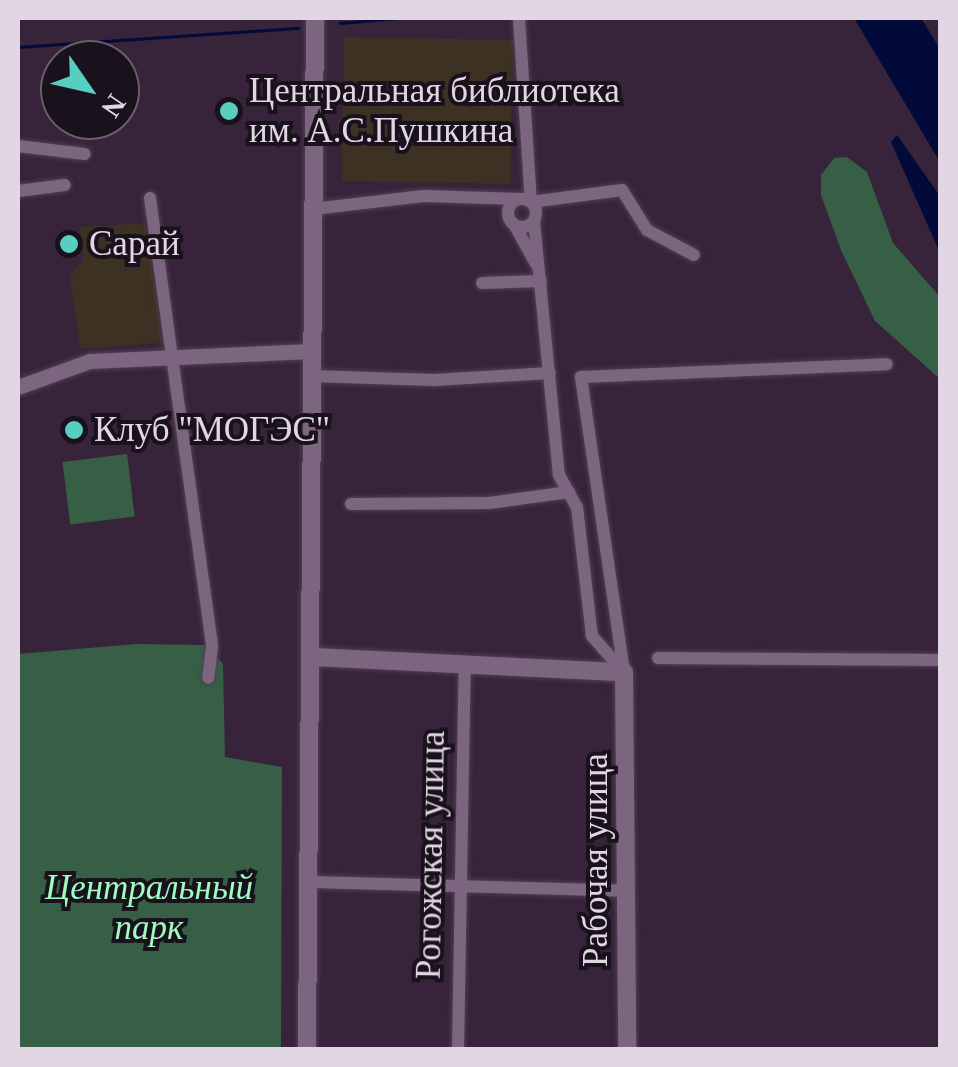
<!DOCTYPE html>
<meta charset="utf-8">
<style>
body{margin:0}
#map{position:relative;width:958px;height:1067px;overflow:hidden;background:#37233a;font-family:"Times New Roman",serif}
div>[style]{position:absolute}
.education>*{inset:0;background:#3c3122;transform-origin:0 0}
.green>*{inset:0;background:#365f45;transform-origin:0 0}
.water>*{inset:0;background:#020a39}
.stream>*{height:2.5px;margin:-1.25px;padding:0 1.25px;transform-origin:1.25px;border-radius:1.25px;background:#020a39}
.roads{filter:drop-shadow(0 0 2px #514054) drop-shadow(0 0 2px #514054)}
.minor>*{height:12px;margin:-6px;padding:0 6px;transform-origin:6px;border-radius:6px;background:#7c657f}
.minor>.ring{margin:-6px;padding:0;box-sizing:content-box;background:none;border:12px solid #7c657f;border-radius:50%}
.tertiary>*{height:15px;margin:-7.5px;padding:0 7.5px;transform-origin:7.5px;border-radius:7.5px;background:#7c657f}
.secondary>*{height:18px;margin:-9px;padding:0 9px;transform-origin:9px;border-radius:9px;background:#7c657f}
.dots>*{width:28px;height:28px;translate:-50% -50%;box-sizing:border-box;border:5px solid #19111b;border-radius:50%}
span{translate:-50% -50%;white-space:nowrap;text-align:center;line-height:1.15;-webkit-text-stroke:8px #19111b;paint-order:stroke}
.poi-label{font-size:35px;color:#e2d5e4}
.left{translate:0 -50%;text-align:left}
.street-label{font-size:35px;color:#e2d5e4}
.park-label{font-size:35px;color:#9efcc0;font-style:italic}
.frame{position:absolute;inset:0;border:20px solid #e2d5e4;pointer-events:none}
.north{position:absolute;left:40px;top:40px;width:100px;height:100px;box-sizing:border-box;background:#19111b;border:2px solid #695f6b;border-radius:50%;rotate:124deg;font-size:28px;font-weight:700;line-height:40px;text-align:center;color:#e2d5e4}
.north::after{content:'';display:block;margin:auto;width:35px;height:45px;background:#58cec0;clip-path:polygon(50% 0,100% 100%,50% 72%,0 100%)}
</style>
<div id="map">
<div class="education">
<i style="left:513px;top:40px;width:144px;height:169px;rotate:91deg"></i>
<i style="clip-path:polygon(145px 223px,163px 343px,80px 349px,70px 276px,83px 260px,80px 227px)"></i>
</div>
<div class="green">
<i style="clip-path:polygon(847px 157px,867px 172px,893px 243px,940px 297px,940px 379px,875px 321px,841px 250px,821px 195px,821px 175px,834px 158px)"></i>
<i style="left:127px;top:454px;width:63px;height:65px;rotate:83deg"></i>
<i style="clip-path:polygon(136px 644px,206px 645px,223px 664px,225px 757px,282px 767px,281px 1049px,18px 1050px,18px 654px)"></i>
</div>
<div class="water">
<i style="clip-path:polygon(854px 18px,921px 18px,940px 49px,940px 162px)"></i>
<i style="clip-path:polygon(897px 135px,940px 196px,940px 253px,891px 142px)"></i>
</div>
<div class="stream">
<i style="left:340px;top:23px;width:58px;rotate:-4.9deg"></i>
<i style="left:18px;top:47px;width:281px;rotate:-3.9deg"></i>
</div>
<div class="roads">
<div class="minor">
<i style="left:519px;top:18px;width:184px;rotate:86.3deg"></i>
<i style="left:531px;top:202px;width:92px;rotate:-7.5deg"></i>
<i style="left:622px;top:190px;width:47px;rotate:58deg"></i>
<i style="left:647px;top:230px;width:53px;rotate:28deg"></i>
<i style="left:18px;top:146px;width:67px;rotate:6.8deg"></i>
<i style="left:18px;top:191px;width:47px;rotate:-7.3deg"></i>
<i style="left:150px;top:198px;width:453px;rotate:82.1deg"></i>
<i style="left:212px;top:647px;width:31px;rotate:97deg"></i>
<i class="ring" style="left:508px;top:199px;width:16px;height:16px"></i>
<i style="left:313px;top:209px;width:111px;rotate:-6.7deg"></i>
<i style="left:423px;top:196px;width:99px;rotate:1.7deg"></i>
<i style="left:534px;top:221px;width:255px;rotate:84.4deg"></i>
<i style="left:559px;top:475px;width:37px;rotate:61deg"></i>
<i style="left:577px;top:507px;width:130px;rotate:83.4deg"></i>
<i style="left:592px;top:636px;width:45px;rotate:48.6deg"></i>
<i style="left:514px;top:224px;width:46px;rotate:61.2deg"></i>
<i style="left:482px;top:283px;width:59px;rotate:-1.9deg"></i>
<i style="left:311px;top:376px;width:123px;rotate:1.9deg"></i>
<i style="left:434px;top:380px;width:116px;rotate:-3.5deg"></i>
<i style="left:351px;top:504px;width:138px;rotate:-0.4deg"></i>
<i style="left:489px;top:503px;width:81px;rotate:-7.8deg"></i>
<i style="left:658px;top:658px;width:282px;rotate:0.4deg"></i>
<i style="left:624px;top:672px;width:298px;rotate:-98.3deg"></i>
<i style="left:581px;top:377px;width:306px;rotate:-2.4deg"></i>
<i style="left:310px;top:882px;width:318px;rotate:1.6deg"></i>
<i style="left:458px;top:1050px;width:388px;rotate:-89deg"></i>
</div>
<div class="tertiary">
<i style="left:18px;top:387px;width:77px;rotate:-19.9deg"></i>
<i style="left:90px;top:361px;width:221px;rotate:-2.6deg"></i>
</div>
<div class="secondary">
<i style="left:312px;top:657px;width:312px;rotate:2.8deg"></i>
<i style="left:624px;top:672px;width:378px;rotate:89.5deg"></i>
<i style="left:307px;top:1050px;width:1032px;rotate:-89.56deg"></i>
</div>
</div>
<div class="dots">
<i style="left:229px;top:111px;background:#58cec0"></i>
<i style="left:69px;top:244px;background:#58cec0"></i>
<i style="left:74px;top:430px;background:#58cec0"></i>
</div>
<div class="poi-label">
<span class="left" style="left:249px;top:111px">Центральная библиотека<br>им. А.С.Пушкина</span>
<span class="left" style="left:89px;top:244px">Сарай</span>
<span class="left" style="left:94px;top:430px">Клуб "МОГЭС"</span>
</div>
<div class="street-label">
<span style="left:431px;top:855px;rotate:-89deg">Рогожская улица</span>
<span style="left:596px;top:860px;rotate:-90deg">Рабочая улица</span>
</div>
<div class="park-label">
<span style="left:149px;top:908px">Центральный<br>парк</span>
</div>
<div class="frame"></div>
<div class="north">N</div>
</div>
